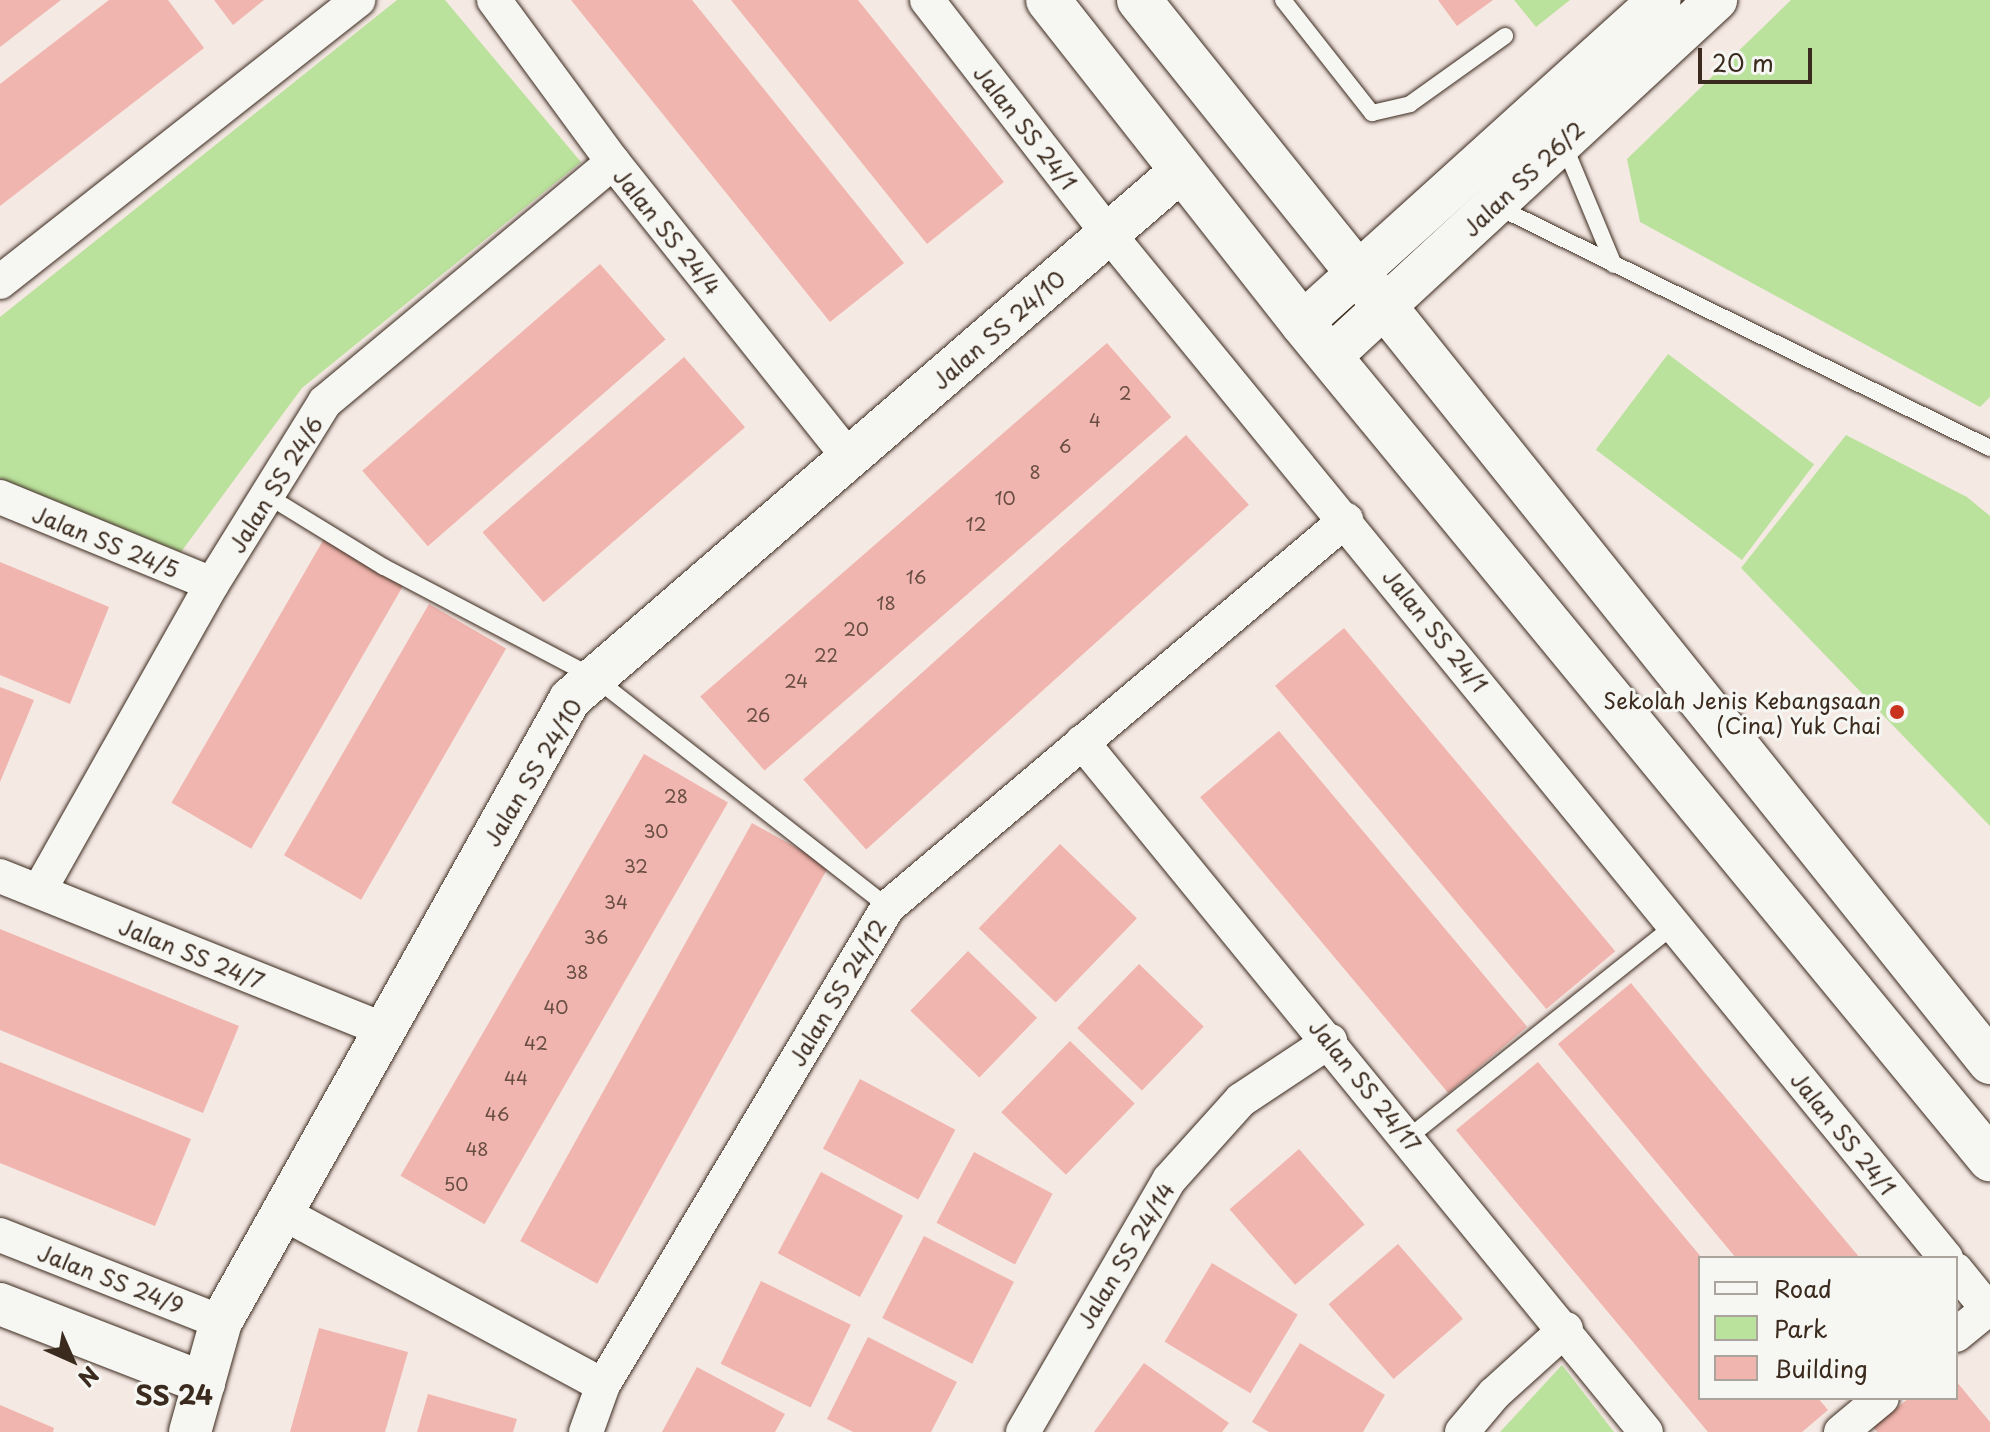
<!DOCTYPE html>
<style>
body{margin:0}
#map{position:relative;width:1990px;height:1432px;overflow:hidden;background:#f5e9e4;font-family:"Playpen Sans",sans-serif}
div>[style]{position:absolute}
.green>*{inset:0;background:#bbe29d;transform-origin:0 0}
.building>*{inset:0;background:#f0b5ae;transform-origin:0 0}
.roads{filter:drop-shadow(0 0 2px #3b2a1e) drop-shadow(0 0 2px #3b2a1e)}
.service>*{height:16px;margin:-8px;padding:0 8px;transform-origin:8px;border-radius:8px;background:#f6f6f2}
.minor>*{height:34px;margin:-17px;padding:0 17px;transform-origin:17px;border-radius:17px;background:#f6f6f2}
.tertiary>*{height:42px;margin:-21px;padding:0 21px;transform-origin:21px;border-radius:21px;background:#f6f6f2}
.secondary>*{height:44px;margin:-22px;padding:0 22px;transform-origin:22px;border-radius:22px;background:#f6f6f2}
.dots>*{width:22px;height:22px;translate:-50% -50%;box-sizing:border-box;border:4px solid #f6f6f2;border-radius:50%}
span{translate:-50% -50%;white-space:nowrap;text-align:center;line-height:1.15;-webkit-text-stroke:6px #f6f6f2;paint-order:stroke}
.number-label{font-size:18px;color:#684d42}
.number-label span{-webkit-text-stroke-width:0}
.street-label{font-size:22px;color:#3b2a1e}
.poi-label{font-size:22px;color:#3b2a1e}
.right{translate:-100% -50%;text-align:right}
.quarter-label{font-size:26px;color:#3b2a1e;font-weight:700}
.legend{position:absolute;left:1698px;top:1256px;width:260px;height:144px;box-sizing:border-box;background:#f6f6f2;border:2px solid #aba49d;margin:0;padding:10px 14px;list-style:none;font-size:24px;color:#3b2a1e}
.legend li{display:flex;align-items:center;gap:16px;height:40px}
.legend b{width:40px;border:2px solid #aba49d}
.north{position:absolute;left:32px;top:1320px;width:80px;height:80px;-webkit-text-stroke:6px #f6f6f2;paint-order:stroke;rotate:135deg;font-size:22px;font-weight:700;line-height:32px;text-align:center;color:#3b2a1e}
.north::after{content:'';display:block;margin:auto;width:28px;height:36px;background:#3b2a1e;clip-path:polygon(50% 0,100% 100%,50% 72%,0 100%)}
.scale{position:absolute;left:1698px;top:48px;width:114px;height:36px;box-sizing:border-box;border:4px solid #3b2a1e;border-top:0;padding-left:10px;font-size:24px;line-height:28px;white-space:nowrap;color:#3b2a1e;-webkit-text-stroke:6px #f6f6f2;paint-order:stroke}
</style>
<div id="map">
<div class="green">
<i style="clip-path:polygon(397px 0,445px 0,581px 162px,302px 388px,181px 552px,0 478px,0 317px)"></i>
<i style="clip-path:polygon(1514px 0,1570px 0,1536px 27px)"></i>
<i style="clip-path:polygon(1791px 0,1990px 0,1990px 397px,1980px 407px,1640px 222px,1627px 159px)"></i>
<i style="left:1668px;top:354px;width:183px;height:120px;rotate:37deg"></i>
<i style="clip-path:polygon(1846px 435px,1967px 497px,1990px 516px,1990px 826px,1741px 568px)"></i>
<i style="clip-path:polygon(1562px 1365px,1614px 1432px,1500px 1432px)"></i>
</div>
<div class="building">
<i style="clip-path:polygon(0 0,61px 0,0 47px)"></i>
<i style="clip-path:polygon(109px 0,168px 0,204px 48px,0 206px,0 84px)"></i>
<i style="clip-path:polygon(214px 0,264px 0,233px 25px)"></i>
<i style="clip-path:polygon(571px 0,692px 0,904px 263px,830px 322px)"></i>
<i style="clip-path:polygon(731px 0,858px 0,1004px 182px,927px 244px)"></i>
<i style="clip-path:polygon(1438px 0,1493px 0,1457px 26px)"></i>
<i style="left:600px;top:264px;width:100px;height:315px;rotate:49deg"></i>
<i style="left:1107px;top:343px;width:98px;height:539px;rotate:49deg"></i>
<i style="left:684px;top:357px;width:93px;height:267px;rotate:49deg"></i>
<i style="left:1186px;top:435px;width:94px;height:515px;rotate:48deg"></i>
<i style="left:325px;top:537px;width:92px;height:307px;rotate:30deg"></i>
<i style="clip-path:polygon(0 562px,109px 607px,70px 704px,0 675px)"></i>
<i style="left:429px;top:604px;width:89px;height:290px;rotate:30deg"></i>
<i style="left:1344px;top:628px;width:422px;height:90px;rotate:50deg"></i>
<i style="clip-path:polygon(0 687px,34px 700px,0 782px)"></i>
<i style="left:1279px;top:731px;width:386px;height:103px;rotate:50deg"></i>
<i style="left:644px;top:754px;width:97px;height:487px;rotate:30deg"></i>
<i style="left:752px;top:823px;width:88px;height:478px;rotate:29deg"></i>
<i style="left:1060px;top:844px;width:107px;height:117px;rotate:44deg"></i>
<i style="clip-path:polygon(0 929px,239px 1026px,203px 1113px,0 1030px)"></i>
<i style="left:968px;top:951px;width:96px;height:83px;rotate:44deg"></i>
<i style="left:1139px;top:964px;width:90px;height:89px;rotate:44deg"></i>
<i style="clip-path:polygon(1631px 983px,1704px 1072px,1860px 1258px,1736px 1258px,1607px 1103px,1558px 1044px)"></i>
<i style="left:1070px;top:1041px;width:90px;height:99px;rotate:44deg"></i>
<i style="clip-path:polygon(0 1062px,191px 1139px,155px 1226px,0 1163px)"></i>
<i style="clip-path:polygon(1538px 1062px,1702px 1258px,1700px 1398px,1818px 1398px,1828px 1410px,1802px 1432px,1708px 1432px,1456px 1130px)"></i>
<i style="left:860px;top:1079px;width:108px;height:79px;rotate:28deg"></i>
<i style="left:1299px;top:1149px;width:100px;height:92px;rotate:49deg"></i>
<i style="left:974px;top:1152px;width:89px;height:80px;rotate:28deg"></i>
<i style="left:821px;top:1172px;width:93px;height:92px;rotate:28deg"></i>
<i style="left:924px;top:1236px;width:101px;height:92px;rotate:27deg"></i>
<i style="left:1398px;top:1244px;width:99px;height:92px;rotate:49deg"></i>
<i style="left:1212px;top:1263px;width:100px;height:92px;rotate:31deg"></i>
<i style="left:761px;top:1281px;width:100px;height:92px;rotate:26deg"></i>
<i style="clip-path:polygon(319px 1328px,408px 1352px,385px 1432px,290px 1432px)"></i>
<i style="clip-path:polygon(868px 1337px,957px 1382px,931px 1432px,853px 1432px,827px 1419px)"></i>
<i style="clip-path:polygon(1300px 1343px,1385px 1395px,1363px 1432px,1269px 1432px,1252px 1422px)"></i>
<i style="clip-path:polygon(1144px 1363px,1229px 1423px,1222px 1432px,1094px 1432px)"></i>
<i style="clip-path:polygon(697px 1367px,785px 1414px,775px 1432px,662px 1432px)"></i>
<i style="clip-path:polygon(1956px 1381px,1990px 1422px,1990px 1432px,1877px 1432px,1873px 1427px,1909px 1398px,1956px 1398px)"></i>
<i style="clip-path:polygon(428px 1394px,517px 1419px,513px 1432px,417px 1432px)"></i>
<i style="clip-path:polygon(0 1405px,54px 1428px,53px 1432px,0 1432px)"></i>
</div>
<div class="roads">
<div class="service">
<i style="left:1283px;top:0;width:144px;rotate:51.8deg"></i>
<i style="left:1372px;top:113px;width:39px;rotate:-13deg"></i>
<i style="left:1410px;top:104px;width:117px;rotate:-35.6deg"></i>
<i style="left:1564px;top:145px;width:130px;rotate:67.4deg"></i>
<i style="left:1496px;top:206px;width:550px;rotate:26.1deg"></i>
<i style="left:268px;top:496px;width:136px;rotate:31.5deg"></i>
<i style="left:384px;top:567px;width:238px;rotate:27.7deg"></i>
<i style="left:595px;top:678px;width:372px;rotate:38deg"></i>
<i style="left:1409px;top:1137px;width:340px;rotate:-38.6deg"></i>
</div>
<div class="minor">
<i style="left:494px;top:0;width:201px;rotate:53.7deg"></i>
<i style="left:613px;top:162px;width:379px;rotate:51.4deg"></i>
<i style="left:927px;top:0;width:295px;rotate:52.2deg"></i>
<i style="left:1108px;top:233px;width:1324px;rotate:50.73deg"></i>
<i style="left:0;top:282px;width:456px;rotate:-38.2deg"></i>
<i style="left:0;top:497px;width:229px;rotate:22.3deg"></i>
<i style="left:1082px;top:742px;width:891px;rotate:50.74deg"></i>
<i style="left:0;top:876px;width:415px;rotate:21.8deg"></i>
<i style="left:39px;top:891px;width:352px;rotate:-60.6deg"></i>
<i style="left:212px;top:584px;width:214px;rotate:-58.2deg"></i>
<i style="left:325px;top:402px;width:375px;rotate:-39.8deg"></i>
<i style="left:283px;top:1213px;width:363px;rotate:28.3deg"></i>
<i style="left:0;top:1235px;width:238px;rotate:21.5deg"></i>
<i style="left:1956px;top:1270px;width:54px;rotate:51deg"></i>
<i style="left:1956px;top:1335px;width:41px;rotate:-39.1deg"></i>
<i style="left:586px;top:1432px;width:50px;rotate:-70.1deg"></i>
<i style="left:603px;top:1385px;width:557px;rotate:-59.2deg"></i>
<i style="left:888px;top:907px;width:600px;rotate:-40.2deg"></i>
<i style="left:1023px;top:1432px;width:291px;rotate:-59.9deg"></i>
<i style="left:1169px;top:1180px;width:108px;rotate:-48deg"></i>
<i style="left:1241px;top:1100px;width:107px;rotate:-33.5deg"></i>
<i style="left:1462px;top:1432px;width:50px;rotate:-49.9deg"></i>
<i style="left:1494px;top:1394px;width:97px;rotate:-42.1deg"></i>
<i style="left:1841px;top:1432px;width:53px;rotate:-39.7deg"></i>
</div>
<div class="tertiary">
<i style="left:1302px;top:323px;width:482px;rotate:-42.1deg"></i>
<i style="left:1330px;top:357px;width:526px;rotate:-42.76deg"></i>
<i style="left:0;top:1304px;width:219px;rotate:21.2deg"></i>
<i style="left:190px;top:1432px;width:114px;rotate:-74.3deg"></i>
<i style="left:221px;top:1322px;width:714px;rotate:-60.74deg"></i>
<i style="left:570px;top:699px;width:809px;rotate:-40.84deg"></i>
</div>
<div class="secondary">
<i style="left:1048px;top:0;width:411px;rotate:51.8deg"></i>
<i style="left:1302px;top:323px;width:1083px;rotate:50.55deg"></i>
<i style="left:1139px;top:0;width:1361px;rotate:51.29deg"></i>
</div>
</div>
<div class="dots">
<i style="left:1897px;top:712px;background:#c8321e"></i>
</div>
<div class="number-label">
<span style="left:1125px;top:393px">2</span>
<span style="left:1095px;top:420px">4</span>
<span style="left:1065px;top:446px">6</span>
<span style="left:1035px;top:472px">8</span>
<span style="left:1005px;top:498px">10</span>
<span style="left:976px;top:524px">12</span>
<span style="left:916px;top:577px">16</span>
<span style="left:886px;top:603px">18</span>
<span style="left:856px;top:629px">20</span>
<span style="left:826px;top:655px">22</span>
<span style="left:796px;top:681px">24</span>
<span style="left:758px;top:715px">26</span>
<span style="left:676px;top:796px">28</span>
<span style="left:656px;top:831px">30</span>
<span style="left:636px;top:866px">32</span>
<span style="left:616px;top:902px">34</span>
<span style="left:596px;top:937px">36</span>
<span style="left:577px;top:972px">38</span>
<span style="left:556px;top:1007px">40</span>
<span style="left:536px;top:1043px">42</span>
<span style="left:516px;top:1078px">44</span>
<span style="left:497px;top:1114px">46</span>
<span style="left:477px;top:1149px">48</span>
<span style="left:456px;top:1184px">50</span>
</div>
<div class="street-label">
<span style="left:1026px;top:127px;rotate:52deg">Jalan SS 24/1</span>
<span style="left:1523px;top:178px;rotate:-43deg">Jalan SS 26/2</span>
<span style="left:668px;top:231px;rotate:51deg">Jalan SS 24/4</span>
<span style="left:998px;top:329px;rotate:-41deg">Jalan SS 24/10</span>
<span style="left:275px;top:484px;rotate:-58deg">Jalan SS 24/6</span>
<span style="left:106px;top:541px;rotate:22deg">Jalan SS 24/5</span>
<span style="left:1436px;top:630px;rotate:51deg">Jalan SS 24/1</span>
<span style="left:532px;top:772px;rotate:-59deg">Jalan SS 24/10</span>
<span style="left:192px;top:953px;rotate:22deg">Jalan SS 24/7</span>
<span style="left:837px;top:992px;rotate:-59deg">Jalan SS 24/12</span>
<span style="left:1366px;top:1085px;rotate:51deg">Jalan SS 24/17</span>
<span style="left:1844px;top:1133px;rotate:51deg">Jalan SS 24/1</span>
<span style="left:1125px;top:1255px;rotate:-59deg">Jalan SS 24/14</span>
<span style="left:111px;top:1278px;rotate:21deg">Jalan SS 24/9</span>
</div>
<div class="poi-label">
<span class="right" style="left:1881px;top:712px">Sekolah Jenis Kebangsaan<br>(Cina) Yuk Chai</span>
</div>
<div class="quarter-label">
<span style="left:174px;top:1395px">SS 24</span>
</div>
<ul class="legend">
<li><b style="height:10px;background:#f6f6f2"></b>Road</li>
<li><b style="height:22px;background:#bbe29d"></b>Park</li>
<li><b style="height:22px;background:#f0b5ae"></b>Building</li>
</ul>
<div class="north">N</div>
<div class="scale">20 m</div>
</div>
